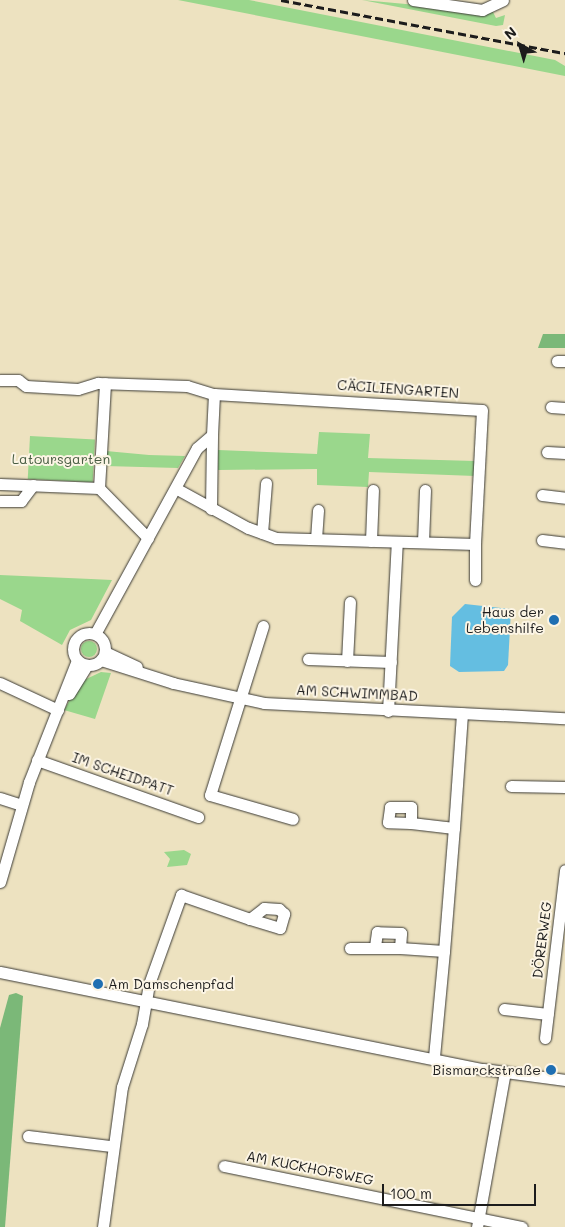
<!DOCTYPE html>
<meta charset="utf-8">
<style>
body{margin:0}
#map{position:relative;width:565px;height:1227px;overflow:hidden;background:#ede2c0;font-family:Mali,sans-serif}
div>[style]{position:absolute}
.green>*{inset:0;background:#9ad78c;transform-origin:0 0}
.round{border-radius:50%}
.forest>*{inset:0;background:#7bb878}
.water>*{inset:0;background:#64bee1}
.roads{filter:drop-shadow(0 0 1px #3b3a35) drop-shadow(0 0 1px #3b3a35)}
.street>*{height:11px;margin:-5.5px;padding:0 5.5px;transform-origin:5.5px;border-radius:5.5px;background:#fff}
.street>.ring{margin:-5.5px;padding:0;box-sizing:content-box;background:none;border:11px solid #fff;border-radius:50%}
.rail>*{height:3px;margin-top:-1.5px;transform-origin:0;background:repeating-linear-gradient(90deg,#1c1c1c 0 8px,transparent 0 12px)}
.dots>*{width:14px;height:14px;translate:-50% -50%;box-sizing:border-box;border:2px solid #fcf5e5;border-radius:50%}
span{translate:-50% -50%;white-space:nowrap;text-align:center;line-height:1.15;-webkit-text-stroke:4px #fcf5e5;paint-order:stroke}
.street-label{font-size:14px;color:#1c1c1c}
.park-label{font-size:14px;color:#485d43}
.poi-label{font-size:14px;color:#1c1c1c}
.right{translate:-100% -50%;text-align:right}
.left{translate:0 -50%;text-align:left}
.north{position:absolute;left:495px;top:20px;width:50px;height:50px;-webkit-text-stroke:4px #fcf5e5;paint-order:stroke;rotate:321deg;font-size:14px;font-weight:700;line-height:20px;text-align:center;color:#1c1c1c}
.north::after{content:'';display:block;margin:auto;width:18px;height:22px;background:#1c1c1c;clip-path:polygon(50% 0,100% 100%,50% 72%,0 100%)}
.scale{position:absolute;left:382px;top:1184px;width:154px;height:22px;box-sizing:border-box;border:2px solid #1c1c1c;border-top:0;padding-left:6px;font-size:15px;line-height:18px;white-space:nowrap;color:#1c1c1c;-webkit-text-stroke:4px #fcf5e5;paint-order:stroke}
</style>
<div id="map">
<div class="green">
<i style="clip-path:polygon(178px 0,249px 0,555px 60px,565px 66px,565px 76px)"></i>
<i style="clip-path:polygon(362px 0,493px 12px,496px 18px,505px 15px,503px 25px,496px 26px)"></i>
<i style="clip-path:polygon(319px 432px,370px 434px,368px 458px,475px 461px,475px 476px,369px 472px,368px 487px,317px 485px,317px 469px,218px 470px,218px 450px,317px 454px)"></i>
<i style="left:30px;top:436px;width:65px;height:43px;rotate:3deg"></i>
<i style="clip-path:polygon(106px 451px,149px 455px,185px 456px,178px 468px,105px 466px)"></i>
<i style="clip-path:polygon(0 575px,91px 579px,112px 580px,91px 620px,70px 630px,62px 645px,20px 621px,22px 610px,0 599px)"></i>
<i class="round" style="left:81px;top:641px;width:16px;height:16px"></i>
<i style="clip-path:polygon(101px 672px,111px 673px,95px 719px,64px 710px,80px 682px)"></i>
<i style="clip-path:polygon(184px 850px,191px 854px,187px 865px,167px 867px,170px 859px,164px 852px)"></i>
</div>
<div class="forest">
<i style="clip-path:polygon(543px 334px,565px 334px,565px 348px,538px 348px)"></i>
<i style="clip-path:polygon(16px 993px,23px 996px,5px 1227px,0 1227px,0 1028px,9px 995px)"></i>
</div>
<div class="water">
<i style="clip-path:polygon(465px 604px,511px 609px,508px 665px,504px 671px,459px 672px,450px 666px,452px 617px)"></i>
</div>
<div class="roads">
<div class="street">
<i style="left:413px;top:0;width:70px;rotate:8.2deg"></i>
<i style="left:482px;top:10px;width:23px;rotate:-25deg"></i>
<i style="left:557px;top:361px;width:8px"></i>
<i style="left:0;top:380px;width:18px"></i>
<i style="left:18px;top:380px;width:10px;rotate:37deg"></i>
<i style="left:26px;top:386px;width:52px;rotate:3.3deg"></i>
<i style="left:78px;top:389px;width:21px;rotate:-17deg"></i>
<i style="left:98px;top:383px;width:89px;rotate:1.9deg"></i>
<i style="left:187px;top:386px;width:28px;rotate:17deg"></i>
<i style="left:214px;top:394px;width:268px;rotate:3.4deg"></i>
<i style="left:482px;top:410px;width:134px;rotate:93deg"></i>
<i style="left:475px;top:544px;width:199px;rotate:-178.3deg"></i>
<i style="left:276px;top:538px;width:30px;rotate:-160deg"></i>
<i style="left:248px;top:528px;width:81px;rotate:-151.2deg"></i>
<i style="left:551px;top:407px;width:14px;rotate:4deg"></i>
<i style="left:547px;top:452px;width:18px;rotate:3deg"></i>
<i style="left:0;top:484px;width:99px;rotate:2.3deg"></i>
<i style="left:99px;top:488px;width:70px;rotate:45.6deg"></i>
<i style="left:99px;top:488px;width:105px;rotate:-86.7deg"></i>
<i style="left:542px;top:495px;width:23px;rotate:7deg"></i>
<i style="left:0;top:501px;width:21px"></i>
<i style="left:21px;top:501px;width:20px;rotate:-53deg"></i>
<i style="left:211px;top:509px;width:74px;rotate:-89.2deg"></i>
<i style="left:262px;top:533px;width:50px;rotate:-85.4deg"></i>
<i style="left:316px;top:539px;width:29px;rotate:-86deg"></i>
<i style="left:542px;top:540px;width:23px;rotate:7deg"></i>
<i style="left:371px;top:541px;width:51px;rotate:-87.8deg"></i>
<i style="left:423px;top:542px;width:52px;rotate:-87.8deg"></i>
<i style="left:475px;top:580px;width:36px;rotate:-90deg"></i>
<i style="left:263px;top:626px;width:177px;rotate:107.4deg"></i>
<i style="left:210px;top:795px;width:86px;rotate:16.1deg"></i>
<i class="ring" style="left:73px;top:633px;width:21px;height:21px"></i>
<i style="left:95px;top:634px;width:212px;rotate:-61.3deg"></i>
<i style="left:197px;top:448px;width:20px;rotate:-41deg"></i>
<i style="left:212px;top:435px;width:41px;rotate:-87.2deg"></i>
<i style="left:105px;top:652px;width:35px;rotate:25deg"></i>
<i style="left:308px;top:659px;width:83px;rotate:2.1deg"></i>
<i style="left:101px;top:660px;width:76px;rotate:17.7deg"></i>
<i style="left:173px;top:683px;width:93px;rotate:12.4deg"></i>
<i style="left:264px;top:703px;width:301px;rotate:2.9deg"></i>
<i style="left:347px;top:661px;width:59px;rotate:-87.1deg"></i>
<i style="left:0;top:683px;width:64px;rotate:25deg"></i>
<i style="left:69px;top:694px;width:34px;rotate:-58deg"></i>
<i style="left:388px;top:711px;width:169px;rotate:-87deg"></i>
<i style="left:37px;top:760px;width:171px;rotate:19.5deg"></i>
<i style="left:511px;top:786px;width:54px;rotate:1.1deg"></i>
<i style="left:0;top:798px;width:22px;rotate:18deg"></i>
<i style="left:411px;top:823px;width:23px;rotate:-178deg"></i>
<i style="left:388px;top:822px;width:15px;rotate:-82deg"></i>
<i style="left:390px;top:807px;width:21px"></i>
<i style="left:411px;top:807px;width:16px;rotate:90deg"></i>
<i style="left:411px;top:823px;width:43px;rotate:6.6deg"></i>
<i style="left:454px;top:828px;width:115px;rotate:-86deg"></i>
<i style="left:0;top:882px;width:104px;rotate:-73.8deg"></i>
<i style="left:29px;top:782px;width:131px;rotate:-68.5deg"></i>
<i style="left:350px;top:948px;width:50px"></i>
<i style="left:400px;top:948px;width:15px;rotate:-86deg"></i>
<i style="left:401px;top:933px;width:24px;rotate:-178deg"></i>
<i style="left:377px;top:932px;width:14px;rotate:98deg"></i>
<i style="left:400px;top:948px;width:44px;rotate:3.9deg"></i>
<i style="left:444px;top:951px;width:106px;rotate:95.4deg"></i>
<i style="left:444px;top:951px;width:123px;rotate:-85.4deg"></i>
<i style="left:0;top:972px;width:493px;rotate:11.4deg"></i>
<i style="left:483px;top:1069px;width:83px;rotate:7.6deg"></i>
<i style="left:504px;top:1009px;width:44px;rotate:6.5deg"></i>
<i style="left:545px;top:1038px;width:169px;rotate:-83.2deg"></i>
<i style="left:28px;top:1136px;width:84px;rotate:6.9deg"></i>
<i style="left:224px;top:1166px;width:304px;rotate:11.6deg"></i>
<i style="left:103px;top:1227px;width:141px;rotate:-82.3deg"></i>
<i style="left:122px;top:1087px;width:66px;rotate:-72.4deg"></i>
<i style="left:142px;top:1024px;width:41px;rotate:-80.1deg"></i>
<i style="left:149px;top:984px;width:95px;rotate:-70.2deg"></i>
<i style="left:181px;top:895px;width:73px;rotate:19.2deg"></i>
<i style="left:250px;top:919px;width:31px;rotate:17deg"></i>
<i style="left:280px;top:928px;width:15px;rotate:-74deg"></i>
<i style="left:284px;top:914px;width:7px;rotate:-135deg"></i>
<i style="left:279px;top:909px;width:15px;rotate:-176deg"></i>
<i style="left:264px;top:908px;width:18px;rotate:142deg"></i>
<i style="left:477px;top:1227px;width:158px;rotate:-79.8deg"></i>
</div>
</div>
<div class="rail">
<i style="left:281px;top:0;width:289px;rotate:10.6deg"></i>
</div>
<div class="dots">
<i style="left:554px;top:620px;background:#1f6fb2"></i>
<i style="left:98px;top:984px;background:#1f6fb2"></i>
<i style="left:551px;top:1070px;background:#1f6fb2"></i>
</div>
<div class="street-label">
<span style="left:398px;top:389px;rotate:4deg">CÄCILIENGARTEN</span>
<span style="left:357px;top:693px;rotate:3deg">AM SCHWIMMBAD</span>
<span style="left:123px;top:774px;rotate:19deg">IM SCHEIDPATT</span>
<span style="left:542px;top:940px;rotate:-83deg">DÖRERWEG</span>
<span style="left:310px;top:1168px;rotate:11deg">AM KUCKHOFSWEG</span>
</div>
<div class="park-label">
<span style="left:61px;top:459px">Latoursgarten</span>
</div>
<div class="poi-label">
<span class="right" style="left:544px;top:620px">Haus der<br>Lebenshilfe</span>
<span class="left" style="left:108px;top:984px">Am Damschenpfad</span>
<span class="right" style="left:541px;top:1070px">Bismarckstraße</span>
</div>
<div class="north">N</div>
<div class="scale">100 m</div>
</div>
